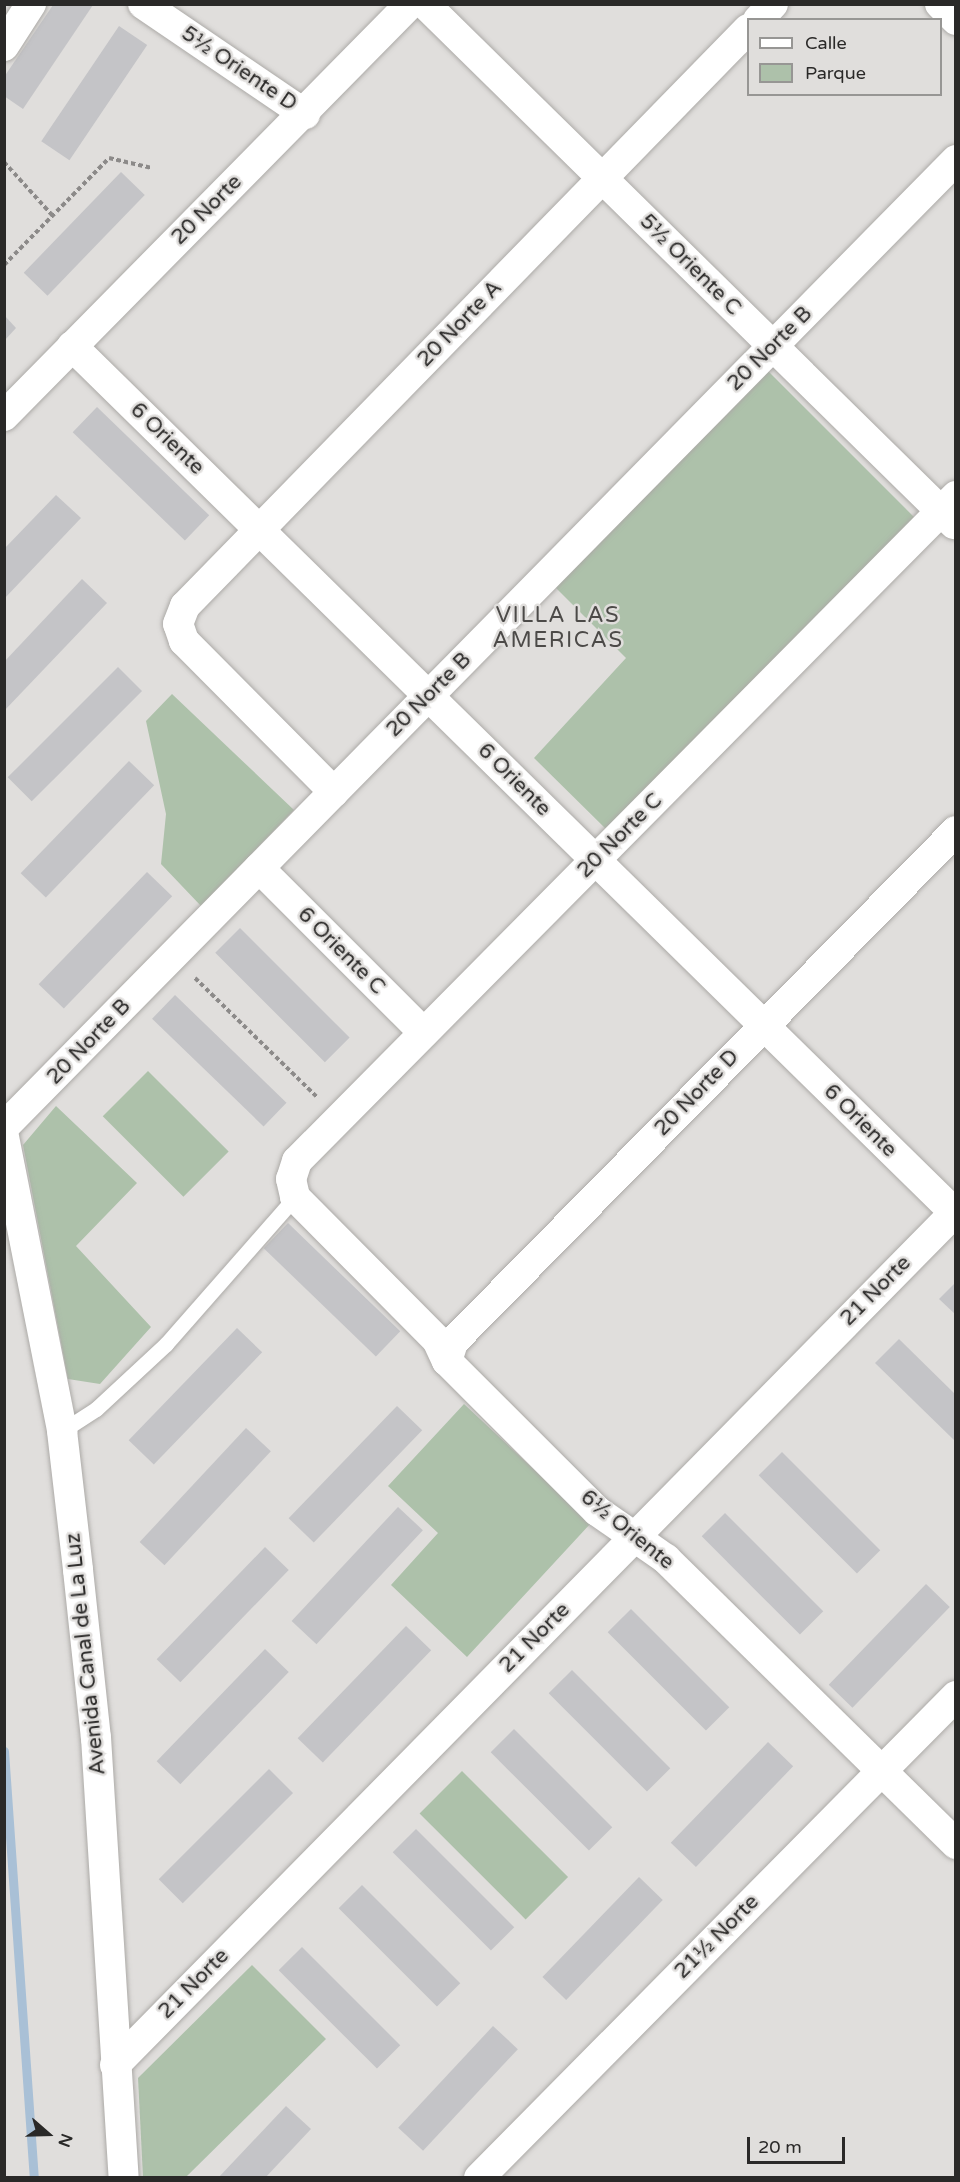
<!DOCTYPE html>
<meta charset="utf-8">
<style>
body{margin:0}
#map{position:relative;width:960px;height:2182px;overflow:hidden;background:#e0dedc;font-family:"Varela Round",sans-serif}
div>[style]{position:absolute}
.green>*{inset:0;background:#adc1aa;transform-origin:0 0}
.stream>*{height:9px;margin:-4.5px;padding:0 4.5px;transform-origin:4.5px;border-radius:4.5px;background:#a9c0d6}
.building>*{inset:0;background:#c4c4c7;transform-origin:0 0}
.path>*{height:4px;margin-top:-2px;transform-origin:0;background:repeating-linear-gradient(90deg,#8c8a89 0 4.5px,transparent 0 7.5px)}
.roads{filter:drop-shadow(0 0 2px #acaaa7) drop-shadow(0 0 2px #acaaa7)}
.lane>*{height:15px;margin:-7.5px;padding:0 7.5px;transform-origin:7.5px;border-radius:7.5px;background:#fff}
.street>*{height:30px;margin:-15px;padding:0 15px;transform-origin:15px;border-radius:15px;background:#fff}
span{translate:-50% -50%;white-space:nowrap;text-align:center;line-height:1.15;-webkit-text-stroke:5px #e0dedc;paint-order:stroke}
.street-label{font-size:21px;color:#2a2928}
.neighbourhood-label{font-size:22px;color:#4c4a48;letter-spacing:1.5px}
.frame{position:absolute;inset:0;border:6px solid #2a2928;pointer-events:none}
.legend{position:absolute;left:747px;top:18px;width:195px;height:78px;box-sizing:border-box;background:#e0dedc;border:2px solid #979694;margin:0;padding:8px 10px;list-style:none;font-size:18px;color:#2a2928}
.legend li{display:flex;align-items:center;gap:12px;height:30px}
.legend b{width:30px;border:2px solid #979694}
.north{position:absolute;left:18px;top:2104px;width:60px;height:60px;-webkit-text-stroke:4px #e0dedc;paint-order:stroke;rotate:110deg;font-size:16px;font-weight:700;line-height:24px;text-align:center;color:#2a2928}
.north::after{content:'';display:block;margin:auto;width:21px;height:27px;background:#2a2928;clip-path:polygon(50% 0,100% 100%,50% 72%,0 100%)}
.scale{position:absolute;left:747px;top:2137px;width:98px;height:27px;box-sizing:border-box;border:3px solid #2a2928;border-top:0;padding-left:8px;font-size:18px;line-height:21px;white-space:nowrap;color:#2a2928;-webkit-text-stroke:4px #e0dedc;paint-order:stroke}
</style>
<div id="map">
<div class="green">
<i style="clip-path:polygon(766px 369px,915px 518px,607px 830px,534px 758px,626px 658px,554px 586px)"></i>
<i style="clip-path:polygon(172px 694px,294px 810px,201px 906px,161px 864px,166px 814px,146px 721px)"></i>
<i style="left:148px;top:1071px;width:114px;height:64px;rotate:45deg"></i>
<i style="clip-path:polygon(56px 1106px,137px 1183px,76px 1246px,151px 1327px,100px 1384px,68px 1379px,23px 1145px)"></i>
<i style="clip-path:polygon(464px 1404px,591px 1523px,467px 1657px,391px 1585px,438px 1533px,388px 1486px)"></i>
<i style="left:462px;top:1771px;width:150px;height:60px;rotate:45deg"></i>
<i style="clip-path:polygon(252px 1965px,326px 2039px,186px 2177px,143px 2177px,138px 2078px)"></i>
</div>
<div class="stream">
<i style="left:4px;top:1751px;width:428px;rotate:86deg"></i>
</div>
<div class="building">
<i style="clip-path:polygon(53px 5px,93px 5px,23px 109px,4px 96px,4px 77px)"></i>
<i style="left:119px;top:26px;width:34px;height:139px;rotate:34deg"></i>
<i style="left:121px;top:172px;width:33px;height:140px;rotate:44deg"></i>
<i style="clip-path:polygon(5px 316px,16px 328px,5px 340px)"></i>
<i style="left:97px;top:407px;width:156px;height:35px;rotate:44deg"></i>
<i style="clip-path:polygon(56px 495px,81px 518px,4px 599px,4px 549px)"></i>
<i style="clip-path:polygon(82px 579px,107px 603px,4px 711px,4px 662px)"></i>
<i style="left:118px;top:667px;width:34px;height:156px;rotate:45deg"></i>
<i style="left:129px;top:761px;width:35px;height:156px;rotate:44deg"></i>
<i style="left:147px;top:872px;width:35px;height:156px;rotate:44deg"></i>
<i style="left:240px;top:928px;width:155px;height:35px;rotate:45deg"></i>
<i style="left:175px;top:995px;width:155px;height:33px;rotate:44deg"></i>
<i style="left:288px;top:1223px;width:156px;height:35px;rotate:44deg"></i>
<i style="clip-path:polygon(956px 1282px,956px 1315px,939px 1299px)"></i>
<i style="left:237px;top:1328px;width:35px;height:156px;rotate:44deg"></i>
<i style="clip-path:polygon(899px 1339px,956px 1395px,956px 1442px,875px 1363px)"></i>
<i style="left:397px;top:1406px;width:35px;height:156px;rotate:44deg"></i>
<i style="left:246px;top:1428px;width:34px;height:156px;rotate:43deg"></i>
<i style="left:782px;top:1452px;width:139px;height:33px;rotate:45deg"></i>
<i style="left:398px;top:1507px;width:34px;height:156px;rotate:43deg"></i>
<i style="left:725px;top:1513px;width:139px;height:33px;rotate:45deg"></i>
<i style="left:265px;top:1547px;width:33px;height:156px;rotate:44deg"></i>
<i style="left:926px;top:1584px;width:33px;height:140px;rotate:44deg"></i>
<i style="left:631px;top:1609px;width:139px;height:33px;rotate:45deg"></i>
<i style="left:406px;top:1626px;width:35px;height:156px;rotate:44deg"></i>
<i style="left:265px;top:1649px;width:33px;height:156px;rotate:44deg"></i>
<i style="left:572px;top:1670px;width:139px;height:33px;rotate:45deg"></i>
<i style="left:514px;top:1729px;width:139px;height:33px;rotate:45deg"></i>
<i style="left:768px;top:1742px;width:35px;height:140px;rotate:44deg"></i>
<i style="left:269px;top:1769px;width:34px;height:156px;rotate:45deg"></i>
<i style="left:416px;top:1829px;width:139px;height:33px;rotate:45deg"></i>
<i style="left:639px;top:1877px;width:33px;height:139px;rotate:44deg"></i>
<i style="left:362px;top:1885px;width:139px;height:33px;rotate:45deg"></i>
<i style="left:302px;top:1947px;width:139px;height:33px;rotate:45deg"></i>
<i style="left:493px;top:2026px;width:34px;height:139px;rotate:43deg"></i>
<i style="clip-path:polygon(286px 2106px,311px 2129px,265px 2178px,218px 2178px)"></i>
</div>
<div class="path">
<i style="left:4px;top:162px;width:73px;rotate:47.8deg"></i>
<i style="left:4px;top:265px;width:150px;rotate:-45.5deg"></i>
<i style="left:109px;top:158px;width:44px;rotate:13.1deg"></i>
<i style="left:195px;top:978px;width:172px;rotate:44.3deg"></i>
</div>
<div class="roads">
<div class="lane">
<i style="left:62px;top:1431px;width:40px;rotate:-32.9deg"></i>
<i style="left:96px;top:1409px;width:96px;rotate:-42.9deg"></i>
<i style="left:166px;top:1344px;width:196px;rotate:-48.7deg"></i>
</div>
<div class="street">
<i style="left:143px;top:4px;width:196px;rotate:34.2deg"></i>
<i style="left:425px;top:4px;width:742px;rotate:44.51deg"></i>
<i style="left:940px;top:4px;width:23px;rotate:45deg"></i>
<i style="left:758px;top:20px;width:22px;rotate:-47deg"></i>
<i style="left:4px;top:46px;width:50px;rotate:-57.3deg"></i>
<i style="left:72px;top:346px;width:1239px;rotate:44.48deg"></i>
<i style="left:4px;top:416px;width:578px;rotate:-45.42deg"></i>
<i style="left:956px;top:496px;width:936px;rotate:134.74deg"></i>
<i style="left:297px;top:1161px;width:19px;rotate:108deg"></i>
<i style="left:291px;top:1179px;width:18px;rotate:77deg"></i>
<i style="left:295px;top:1197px;width:202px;rotate:45.2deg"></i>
<i style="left:437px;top:1340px;width:23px;rotate:65deg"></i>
<i style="left:447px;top:1361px;width:212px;rotate:45deg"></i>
<i style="left:597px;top:1511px;width:84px;rotate:34.8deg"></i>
<i style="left:666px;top:1559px;width:407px;rotate:44.5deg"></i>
<i style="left:334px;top:792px;width:213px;rotate:-134.8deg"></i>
<i style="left:184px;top:641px;width:18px;rotate:-109deg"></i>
<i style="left:178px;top:624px;width:19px;rotate:-69deg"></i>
<i style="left:185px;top:606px;width:806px;rotate:-45.7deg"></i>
<i style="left:259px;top:868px;width:233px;rotate:45deg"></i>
<i style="left:4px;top:1127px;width:1357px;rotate:-45.45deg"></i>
<i style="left:4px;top:1137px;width:300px;rotate:78.8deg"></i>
<i style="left:62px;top:1431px;width:140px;rotate:83.4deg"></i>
<i style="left:78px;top:1570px;width:169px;rotate:83.9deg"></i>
<i style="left:96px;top:1738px;width:441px;rotate:86.4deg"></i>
<i style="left:447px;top:1361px;width:20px;rotate:-72deg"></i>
<i style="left:453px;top:1342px;width:717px;rotate:-45.45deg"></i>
<i style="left:115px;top:2065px;width:1199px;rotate:-45.44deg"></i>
<i style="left:479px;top:2178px;width:678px;rotate:-45.3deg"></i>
</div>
</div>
<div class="street-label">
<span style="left:239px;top:69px;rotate:34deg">5½ Oriente D</span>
<span style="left:207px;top:210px;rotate:-45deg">20 Norte</span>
<span style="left:690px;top:265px;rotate:45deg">5½ Oriente C</span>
<span style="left:460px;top:324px;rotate:-46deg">20 Norte A</span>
<span style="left:770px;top:349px;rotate:-45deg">20 Norte B</span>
<span style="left:167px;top:439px;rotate:44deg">6 Oriente</span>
<span style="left:429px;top:695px;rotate:-45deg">20 Norte B</span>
<span style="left:514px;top:780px;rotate:45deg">6 Oriente</span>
<span style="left:620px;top:836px;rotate:-45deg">20 Norte C</span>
<span style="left:341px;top:951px;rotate:45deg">6 Oriente C</span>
<span style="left:89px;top:1042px;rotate:-46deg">20 Norte B</span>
<span style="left:697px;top:1093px;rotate:-46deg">20 Norte D</span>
<span style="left:860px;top:1121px;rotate:45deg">6 Oriente</span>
<span style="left:876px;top:1291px;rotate:-45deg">21 Norte</span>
<span style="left:627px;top:1530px;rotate:39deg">6½ Oriente</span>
<span style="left:535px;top:1638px;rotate:-45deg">21 Norte</span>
<span style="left:86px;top:1654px;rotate:-96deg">Avenida Canal de La Luz</span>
<span style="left:717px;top:1937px;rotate:-45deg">21½ Norte</span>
<span style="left:194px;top:1984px;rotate:-45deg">21 Norte</span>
</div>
<div class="neighbourhood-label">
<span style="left:558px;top:628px">VILLA LAS<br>AMERICAS</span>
</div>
<div class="frame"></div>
<ul class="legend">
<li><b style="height:8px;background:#fff"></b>Calle</li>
<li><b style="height:16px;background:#adc1aa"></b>Parque</li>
</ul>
<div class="north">N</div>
<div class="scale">20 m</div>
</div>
